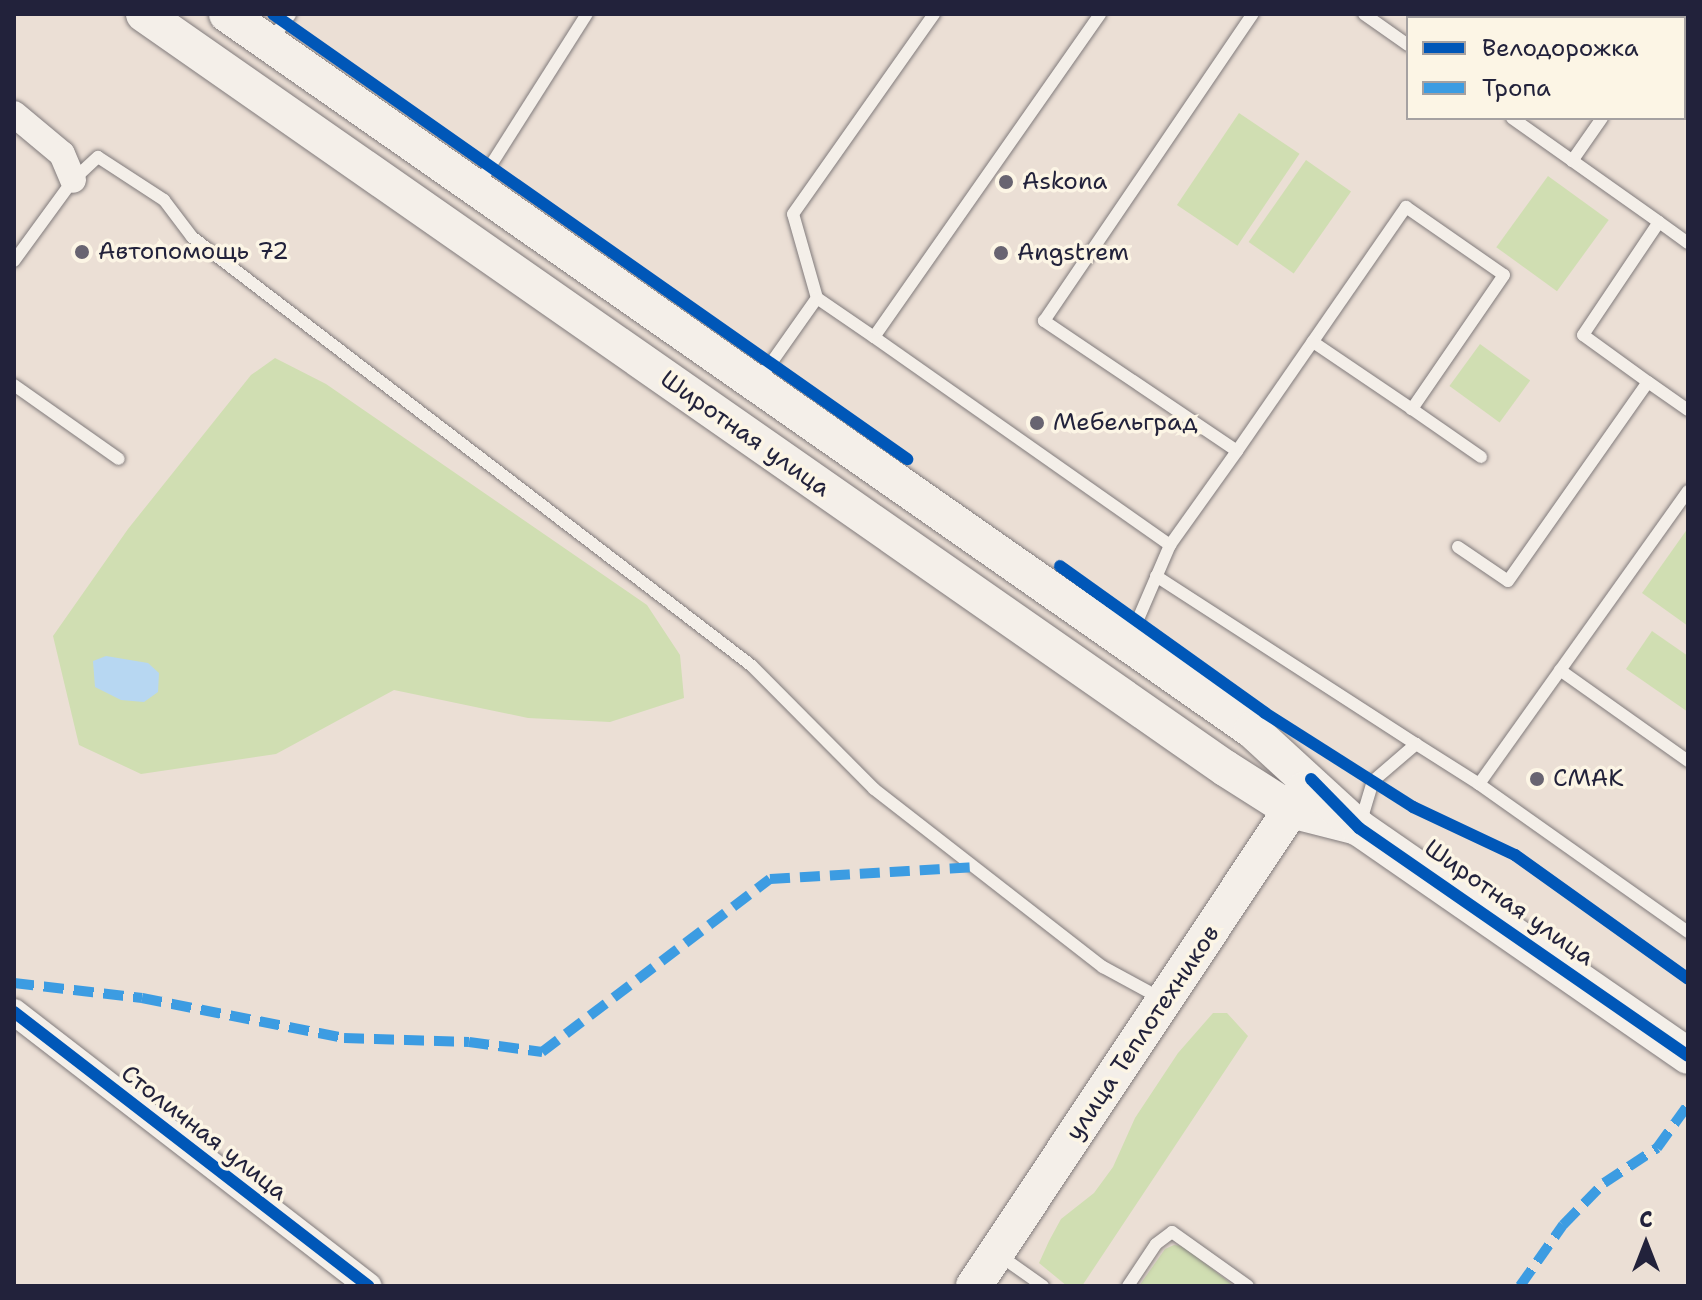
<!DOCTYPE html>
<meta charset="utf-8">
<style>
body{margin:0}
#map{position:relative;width:1702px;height:1300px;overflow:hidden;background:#ebdfd5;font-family:"Shantell Sans",sans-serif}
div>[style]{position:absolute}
.green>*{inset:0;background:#d0deb2;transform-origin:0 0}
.water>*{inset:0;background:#b7d7f2}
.roads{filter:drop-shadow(0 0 2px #817b7c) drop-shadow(0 0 2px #817b7c)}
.lane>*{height:12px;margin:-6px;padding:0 6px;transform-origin:6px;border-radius:6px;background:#f4efe9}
.street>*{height:26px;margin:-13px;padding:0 13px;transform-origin:13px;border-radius:13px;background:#f4efe9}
.secondary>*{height:36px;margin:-18px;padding:0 18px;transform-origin:18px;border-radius:18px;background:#f4efe9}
.quiet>*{height:10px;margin-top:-5px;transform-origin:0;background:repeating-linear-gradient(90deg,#3c9ce2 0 20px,transparent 0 30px)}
.cycleway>*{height:12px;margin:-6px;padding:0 6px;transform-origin:6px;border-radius:6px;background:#0057b8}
.dots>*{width:22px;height:22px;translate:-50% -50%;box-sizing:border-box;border:4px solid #fcf5e5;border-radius:50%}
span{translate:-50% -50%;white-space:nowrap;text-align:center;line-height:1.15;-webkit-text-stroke:7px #fcf5e5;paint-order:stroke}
.poi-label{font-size:24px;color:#22223b}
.left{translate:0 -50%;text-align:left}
.street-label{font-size:24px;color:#22223b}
.frame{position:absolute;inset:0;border:16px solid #22223b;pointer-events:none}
.legend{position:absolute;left:1406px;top:16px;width:280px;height:104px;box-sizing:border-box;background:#fcf5e5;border:2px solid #a5a1a1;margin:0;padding:10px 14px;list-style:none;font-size:24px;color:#22223b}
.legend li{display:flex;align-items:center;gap:16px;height:40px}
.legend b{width:40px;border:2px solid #a5a1a1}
.north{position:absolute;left:1606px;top:1204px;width:80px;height:80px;-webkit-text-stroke:6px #fcf5e5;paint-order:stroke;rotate:0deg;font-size:22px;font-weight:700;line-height:32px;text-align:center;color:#22223b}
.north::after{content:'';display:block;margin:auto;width:28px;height:36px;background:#22223b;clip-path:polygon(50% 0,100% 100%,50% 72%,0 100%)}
</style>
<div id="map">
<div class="green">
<i style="left:1239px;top:113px;width:73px;height:111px;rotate:34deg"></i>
<i style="left:1306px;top:160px;width:55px;height:100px;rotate:35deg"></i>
<i style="left:1548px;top:176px;width:75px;height:88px;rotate:36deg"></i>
<i style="left:1480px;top:344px;width:62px;height:52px;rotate:36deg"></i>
<i style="clip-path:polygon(275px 358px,326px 384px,647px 605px,680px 655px,684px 698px,610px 722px,528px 718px,394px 690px,276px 754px,141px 774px,79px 745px,53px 636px,128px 529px,251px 375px)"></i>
<i style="clip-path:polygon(1688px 528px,1688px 626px,1642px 593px)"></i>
<i style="clip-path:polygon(1652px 631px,1688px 656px,1688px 712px,1626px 669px)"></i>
<i style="clip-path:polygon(1213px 1013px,1227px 1013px,1248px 1036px,1082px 1286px,1067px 1286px,1039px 1263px,1049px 1241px,1061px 1219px,1094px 1193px,1113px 1167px,1135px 1118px,1178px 1053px)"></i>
<i style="clip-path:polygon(1174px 1245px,1183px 1246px,1234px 1286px,1139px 1286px,1165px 1249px)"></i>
</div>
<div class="water">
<i style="clip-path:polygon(106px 656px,148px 663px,159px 673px,158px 692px,144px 702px,121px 700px,95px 687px,93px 661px)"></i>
</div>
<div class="roads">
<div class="lane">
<i style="left:1364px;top:14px;width:54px;rotate:35.2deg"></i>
<i style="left:1618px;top:14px;width:6px;rotate:39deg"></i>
<i style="left:1488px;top:18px;width:5px;rotate:-53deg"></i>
<i style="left:270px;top:42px;width:34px;rotate:-54deg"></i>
<i style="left:1684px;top:62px;width:5px;rotate:37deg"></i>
<i style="left:1512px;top:118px;width:180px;rotate:35.3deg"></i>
<i style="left:1572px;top:161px;width:52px;rotate:-55.1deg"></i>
<i style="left:477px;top:187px;width:205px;rotate:-57.6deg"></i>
<i style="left:14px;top:261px;width:100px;rotate:-53.9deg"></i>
<i style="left:73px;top:180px;width:34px;rotate:-43deg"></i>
<i style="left:98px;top:157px;width:79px;rotate:33.1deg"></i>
<i style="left:164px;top:200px;width:46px;rotate:52.9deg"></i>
<i style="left:192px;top:237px;width:705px;rotate:37.45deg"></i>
<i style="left:752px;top:666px;width:173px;rotate:45.2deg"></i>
<i style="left:874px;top:789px;width:290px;rotate:37.9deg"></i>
<i style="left:1103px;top:967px;width:65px;rotate:28.5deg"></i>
<i style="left:817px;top:298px;width:87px;rotate:-105.9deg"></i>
<i style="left:793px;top:214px;width:245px;rotate:-54.8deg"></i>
<i style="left:874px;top:337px;width:394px;rotate:-55deg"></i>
<i style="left:1648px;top:382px;width:80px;rotate:-144.1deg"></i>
<i style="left:1583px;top:335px;width:136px;rotate:-56.1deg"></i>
<i style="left:1659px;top:222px;width:36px;rotate:36deg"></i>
<i style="left:757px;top:383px;width:104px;rotate:-54.8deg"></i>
<i style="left:817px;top:298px;width:69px;rotate:34.4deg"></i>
<i style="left:874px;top:337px;width:362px;rotate:35.1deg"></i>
<i style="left:1170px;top:545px;width:103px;rotate:113.3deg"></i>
<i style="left:14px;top:385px;width:128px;rotate:35.2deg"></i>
<i style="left:1412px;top:409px;width:84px;rotate:34.8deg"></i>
<i style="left:1237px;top:451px;width:297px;rotate:-55.3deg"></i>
<i style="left:1406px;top:207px;width:119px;rotate:34.8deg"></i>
<i style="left:1504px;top:275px;width:163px;rotate:124.5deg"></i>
<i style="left:1412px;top:409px;width:120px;rotate:-145.9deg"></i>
<i style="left:1170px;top:545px;width:115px;rotate:-54.5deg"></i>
<i style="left:1237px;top:451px;width:233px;rotate:-146deg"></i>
<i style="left:1044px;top:321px;width:371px;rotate:-55.8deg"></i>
<i style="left:1458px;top:547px;width:60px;rotate:34.2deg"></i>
<i style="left:1508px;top:581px;width:243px;rotate:-54.9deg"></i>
<i style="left:1648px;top:382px;width:49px;rotate:35deg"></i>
<i style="left:1156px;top:576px;width:310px;rotate:32.9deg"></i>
<i style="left:1560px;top:670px;width:157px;rotate:35.4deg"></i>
<i style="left:1479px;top:784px;width:256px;rotate:35.3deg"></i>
<i style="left:1361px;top:821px;width:42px;rotate:-73.3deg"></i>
<i style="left:1373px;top:781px;width:57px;rotate:-40.7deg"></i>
<i style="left:1416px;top:744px;width:75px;rotate:32.4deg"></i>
<i style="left:1479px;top:784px;width:360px;rotate:-54.5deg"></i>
<i style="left:999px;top:1255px;width:54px;rotate:35.2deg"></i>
<i style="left:1128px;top:1286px;width:50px;rotate:-56.3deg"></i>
<i style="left:1156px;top:1244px;width:20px;rotate:-37deg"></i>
<i style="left:1172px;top:1232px;width:93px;rotate:35.4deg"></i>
</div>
<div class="street">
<i style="left:14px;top:114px;width:62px;rotate:39.8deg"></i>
<i style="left:62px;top:154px;width:28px;rotate:67deg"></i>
<i style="left:14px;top:1012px;width:448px;rotate:37.7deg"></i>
</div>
<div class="secondary">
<i style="left:144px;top:14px;width:1318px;rotate:34.9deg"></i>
<i style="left:1225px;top:768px;width:78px;rotate:32.5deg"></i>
<i style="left:1291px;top:810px;width:68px;rotate:14.4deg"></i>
<i style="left:227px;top:14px;width:1250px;rotate:34.94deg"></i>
<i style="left:1252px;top:730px;width:145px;rotate:42.5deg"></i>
<i style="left:1359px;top:828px;width:400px;rotate:34.7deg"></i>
<i style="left:974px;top:1286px;width:596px;rotate:-56.36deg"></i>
</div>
</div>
<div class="quiet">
<i style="left:14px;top:983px;width:129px;rotate:6.7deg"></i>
<i style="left:142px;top:998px;width:206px;rotate:11.2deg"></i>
<i style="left:344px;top:1038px;width:125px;rotate:1.8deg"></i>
<i style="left:469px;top:1042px;width:74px;rotate:7.8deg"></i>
<i style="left:542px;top:1052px;width:286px;rotate:-37.2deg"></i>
<i style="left:770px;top:879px;width:207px;rotate:-3.3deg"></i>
<i style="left:1520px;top:1286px;width:75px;rotate:-54.8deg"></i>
<i style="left:1563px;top:1225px;width:59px;rotate:-45.7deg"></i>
<i style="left:1604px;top:1183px;width:64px;rotate:-33.4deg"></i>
<i style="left:1657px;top:1148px;width:53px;rotate:-54.2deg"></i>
</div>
<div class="cycleway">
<i style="left:273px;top:14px;width:775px;rotate:35.06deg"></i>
<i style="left:1060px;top:566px;width:252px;rotate:35.6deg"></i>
<i style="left:1265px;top:713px;width:175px;rotate:32.4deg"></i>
<i style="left:1413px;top:807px;width:113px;rotate:25.2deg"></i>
<i style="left:1515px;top:855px;width:213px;rotate:35.6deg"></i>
<i style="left:1311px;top:779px;width:69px;rotate:45.6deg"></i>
<i style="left:1359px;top:828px;width:400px;rotate:34.7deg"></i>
<i style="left:14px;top:1012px;width:448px;rotate:37.7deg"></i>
</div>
<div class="dots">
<i style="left:1006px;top:182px;background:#686471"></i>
<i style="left:82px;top:252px;background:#686471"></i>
<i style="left:1001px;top:253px;background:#686471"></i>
<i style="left:1037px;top:423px;background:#686471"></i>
<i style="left:1537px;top:779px;background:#686471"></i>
</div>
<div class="poi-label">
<span class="left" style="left:1022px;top:182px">Askona</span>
<span class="left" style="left:98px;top:252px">Автопомощь 72</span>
<span class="left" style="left:1017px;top:253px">Angstrem</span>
<span class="left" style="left:1053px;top:423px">Мебельград</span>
<span class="left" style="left:1553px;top:779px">СМАК</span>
</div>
<div class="street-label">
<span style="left:745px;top:434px;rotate:35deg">Широтная улица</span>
<span style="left:1509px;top:903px;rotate:35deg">Широтная улица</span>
<span style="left:1143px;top:1033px;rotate:-56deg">улица Теплотехников</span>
<span style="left:204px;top:1133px;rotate:38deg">Столичная улица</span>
</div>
<div class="frame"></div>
<ul class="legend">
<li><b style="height:10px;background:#0057b8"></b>Велодорожка</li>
<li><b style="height:10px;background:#3c9ce2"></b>Тропа</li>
</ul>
<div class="north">С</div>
</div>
